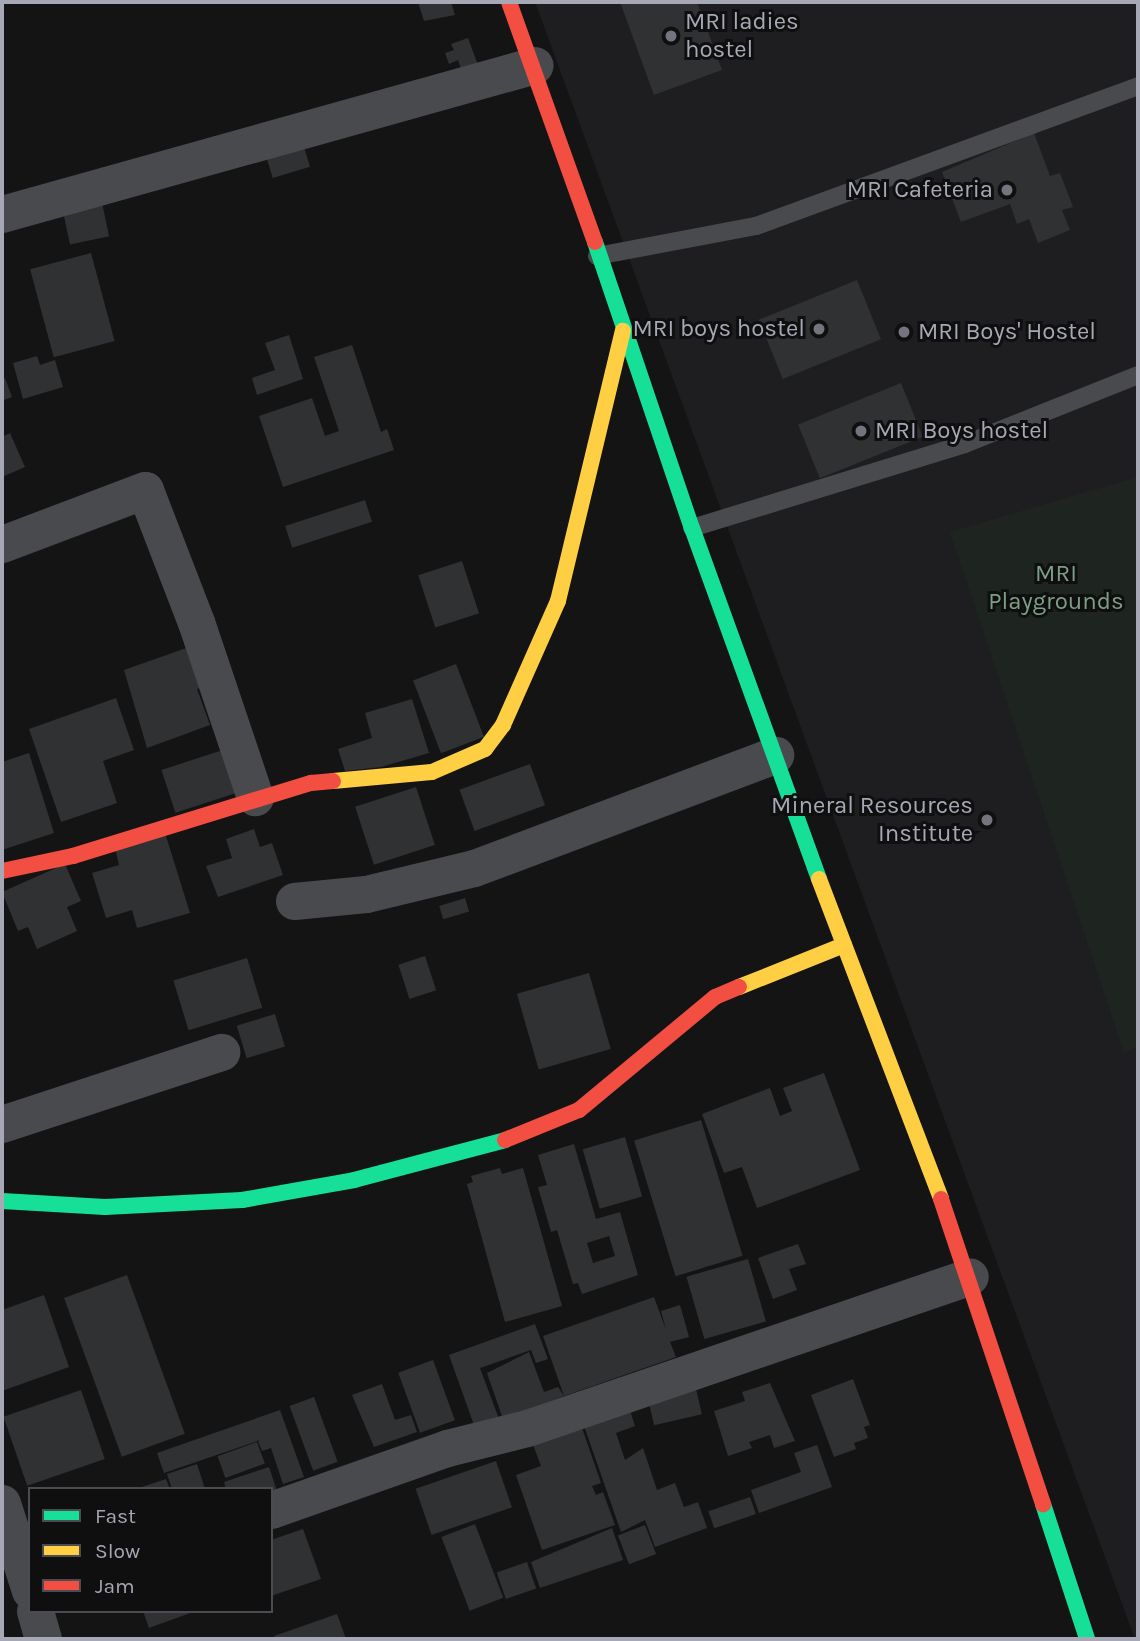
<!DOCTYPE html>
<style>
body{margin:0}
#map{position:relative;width:1140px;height:1641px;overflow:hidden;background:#141415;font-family:Karla,sans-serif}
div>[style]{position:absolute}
.built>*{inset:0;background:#1e1e20}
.green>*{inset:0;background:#1e2520}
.building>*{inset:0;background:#303133;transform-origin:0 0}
.lane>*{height:18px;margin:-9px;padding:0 9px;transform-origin:9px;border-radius:9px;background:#494a4d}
.street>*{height:37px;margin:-18.5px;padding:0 18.5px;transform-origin:18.5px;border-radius:18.5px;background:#494a4d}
.fast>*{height:16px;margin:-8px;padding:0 8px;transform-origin:8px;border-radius:8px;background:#16e098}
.slow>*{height:16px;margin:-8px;padding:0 8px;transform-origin:8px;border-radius:8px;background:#ffcf43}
.jam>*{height:16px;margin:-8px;padding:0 8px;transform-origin:8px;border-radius:8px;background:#f24e42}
.dots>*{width:19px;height:19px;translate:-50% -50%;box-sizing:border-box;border:4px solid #0f0f10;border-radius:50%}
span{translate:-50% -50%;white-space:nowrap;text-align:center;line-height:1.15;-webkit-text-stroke:6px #0f0f10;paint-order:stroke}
.poi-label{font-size:24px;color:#a6a8b5}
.left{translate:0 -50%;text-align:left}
.right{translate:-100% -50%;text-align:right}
.park-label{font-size:24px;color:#7e9f85}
.frame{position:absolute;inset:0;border:4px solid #a6a8b5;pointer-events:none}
.legend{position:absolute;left:28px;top:1487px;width:245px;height:126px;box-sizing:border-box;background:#0f0f10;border:2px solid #4b4c52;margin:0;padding:9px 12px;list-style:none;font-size:21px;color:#a6a8b5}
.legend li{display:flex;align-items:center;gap:14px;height:35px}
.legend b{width:35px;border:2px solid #4b4c52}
</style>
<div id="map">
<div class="built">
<i style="clip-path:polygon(535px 2px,1138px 2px,1138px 1639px,1135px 1639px)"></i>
</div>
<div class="green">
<i style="clip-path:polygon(1138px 477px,1138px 1047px,1124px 1052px,950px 532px)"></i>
</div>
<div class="building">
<i style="clip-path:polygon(418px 2px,451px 2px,455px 15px,424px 21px)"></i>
<i style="clip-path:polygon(620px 2px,697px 2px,722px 70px,654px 95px)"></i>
<i style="clip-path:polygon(468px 38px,478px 65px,462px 72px,458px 60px,449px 64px,445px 53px,454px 50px,451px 44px)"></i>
<i style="clip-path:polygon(1034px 133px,1050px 176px,1060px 173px,1073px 207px,1062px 210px,1070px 230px,1038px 243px,1029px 219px,1017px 224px,1010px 204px,961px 222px,942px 172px)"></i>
<i style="left:301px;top:137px;width:31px;height:39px;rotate:73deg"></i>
<i style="left:101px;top:198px;width:39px;height:40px;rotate:78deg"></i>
<i style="left:91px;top:253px;width:91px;height:63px;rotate:75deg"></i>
<i style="left:857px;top:280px;width:64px;height:106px;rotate:68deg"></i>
<i style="clip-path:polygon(289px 335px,303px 379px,257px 395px,252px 378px,275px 370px,265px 343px)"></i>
<i style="clip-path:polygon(352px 345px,381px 432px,387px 429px,394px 450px,283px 487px,259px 416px,312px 398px,325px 436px,339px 431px,314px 357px)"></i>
<i style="clip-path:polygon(37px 356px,40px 365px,55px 360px,63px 387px,23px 399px,13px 363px)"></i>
<i style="clip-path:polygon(5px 378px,12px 397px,2px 401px,2px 380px)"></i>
<i style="left:901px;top:383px;width:58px;height:111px;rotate:68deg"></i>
<i style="clip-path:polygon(10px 433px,25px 467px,2px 477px,2px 437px)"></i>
<i style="left:365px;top:500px;width:23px;height:84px;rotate:72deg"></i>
<i style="left:462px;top:561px;width:55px;height:46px;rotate:72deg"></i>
<i style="clip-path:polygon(192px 646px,206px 686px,197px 689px,210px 725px,147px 748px,124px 670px)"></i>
<i style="left:456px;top:664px;width:78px;height:46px;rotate:69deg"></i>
<i style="clip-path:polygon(116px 698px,134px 750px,103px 761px,117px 803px,61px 822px,29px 729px)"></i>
<i style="clip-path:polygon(412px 699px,429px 753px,381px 767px,345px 771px,338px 749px,372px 738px,365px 713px)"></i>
<i style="left:229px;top:748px;width:45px;height:71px;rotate:72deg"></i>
<i style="clip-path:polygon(29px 753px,54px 833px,2px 850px,2px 762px)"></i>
<i style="left:530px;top:764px;width:44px;height:75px;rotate:70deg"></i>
<i style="left:416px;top:787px;width:61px;height:64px;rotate:72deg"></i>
<i style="clip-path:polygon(254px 829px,260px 847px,272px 843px,283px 875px,218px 897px,206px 866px,232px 858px,226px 839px)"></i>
<i style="clip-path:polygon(165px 833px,190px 913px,137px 928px,132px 910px,106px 918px,92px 873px,119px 865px,115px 848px)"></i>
<i style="clip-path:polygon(65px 864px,81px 901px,67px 907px,77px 931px,37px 949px,28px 927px,18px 931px,2px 892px)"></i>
<i style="left:465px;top:898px;width:14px;height:27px;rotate:73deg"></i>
<i style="left:425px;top:956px;width:36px;height:28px;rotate:72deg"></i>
<i style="left:247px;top:958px;width:52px;height:77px;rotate:73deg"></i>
<i style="left:589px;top:973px;width:79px;height:75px;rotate:74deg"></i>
<i style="left:275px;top:1014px;width:34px;height:40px;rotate:73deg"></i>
<i style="clip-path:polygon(824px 1073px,860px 1170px,757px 1208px,742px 1167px,724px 1173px,702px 1114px,770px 1088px,780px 1116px,792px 1111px,783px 1088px)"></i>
<i style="left:701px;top:1120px;width:142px;height:70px;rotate:73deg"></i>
<i style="left:625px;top:1137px;width:62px;height:44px;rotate:74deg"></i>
<i style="clip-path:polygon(evenodd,574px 1144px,596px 1219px,620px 1212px,638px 1275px,582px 1294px,578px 1283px,573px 1284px,557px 1230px,551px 1232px,538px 1187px,547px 1185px,538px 1155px,574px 1144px,609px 1236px,615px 1256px,593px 1263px,587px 1243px,609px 1236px)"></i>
<i style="clip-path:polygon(500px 1168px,502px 1174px,523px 1168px,562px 1306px,505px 1322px,467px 1184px,473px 1182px,471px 1176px)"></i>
<i style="clip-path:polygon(798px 1244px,806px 1264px,789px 1269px,797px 1290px,773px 1299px,758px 1258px)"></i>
<i style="left:748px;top:1259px;width:65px;height:64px;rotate:74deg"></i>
<i style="left:127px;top:1275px;width:169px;height:67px;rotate:70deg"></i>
<i style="clip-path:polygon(44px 1295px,69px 1367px,2px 1391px,2px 1310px)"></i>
<i style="clip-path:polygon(654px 1297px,666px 1330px,661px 1311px,680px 1305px,689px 1337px,670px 1342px,676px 1357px,564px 1396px,543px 1336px)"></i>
<i style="clip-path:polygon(535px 1324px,548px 1359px,536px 1363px,531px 1350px,480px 1368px,499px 1419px,475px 1428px,449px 1355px)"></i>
<i style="clip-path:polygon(529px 1352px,544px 1392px,558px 1387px,564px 1396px,503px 1419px,487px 1373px)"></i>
<i style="left:433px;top:1360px;width:64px;height:37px;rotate:70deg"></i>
<i style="clip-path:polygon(853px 1379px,870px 1425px,864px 1427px,868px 1438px,854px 1443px,856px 1449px,834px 1457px,811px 1395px)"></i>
<i style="clip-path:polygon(770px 1383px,795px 1441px,774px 1448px,770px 1435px,749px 1442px,752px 1448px,728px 1456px,714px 1411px,745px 1401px,742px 1392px)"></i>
<i style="clip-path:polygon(382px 1384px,395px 1420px,411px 1415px,417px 1432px,374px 1447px,352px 1395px)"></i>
<i style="left:696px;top:1389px;width:26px;height:49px;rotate:77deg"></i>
<i style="left:81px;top:1390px;width:73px;height:82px;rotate:71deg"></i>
<i style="left:314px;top:1397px;width:69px;height:26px;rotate:70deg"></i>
<i style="clip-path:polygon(629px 1407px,635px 1426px,616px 1433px,625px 1460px,643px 1448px,657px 1490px,675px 1483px,684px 1507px,698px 1502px,707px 1528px,655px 1547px,645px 1520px,621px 1532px,583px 1423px)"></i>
<i style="clip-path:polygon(280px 1410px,304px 1477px,283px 1484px,271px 1448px,262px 1451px,258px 1441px,263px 1439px,164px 1473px,157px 1453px)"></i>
<i style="clip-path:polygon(581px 1425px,601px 1483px,592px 1486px,596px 1495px,603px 1492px,615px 1525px,542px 1550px,516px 1475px,541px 1466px,532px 1442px)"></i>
<i style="left:257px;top:1442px;width:23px;height:42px;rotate:70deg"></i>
<i style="clip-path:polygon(817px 1445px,832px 1487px,759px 1513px,751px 1490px,801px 1472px,794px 1453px)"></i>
<i style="left:496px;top:1461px;width:49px;height:85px;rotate:71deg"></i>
<i style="clip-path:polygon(197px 1464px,205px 1489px,172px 1489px,167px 1474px)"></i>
<i style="clip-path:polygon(269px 1467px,278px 1494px,271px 1496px,271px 1489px,226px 1489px,224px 1482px)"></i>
<i style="clip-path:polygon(166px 1479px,170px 1489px,139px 1489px,139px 1488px)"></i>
<i style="left:750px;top:1497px;width:18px;height:44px;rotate:71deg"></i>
<i style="left:475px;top:1524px;width:79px;height:36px;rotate:69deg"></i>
<i style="left:645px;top:1525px;width:31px;height:29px;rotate:69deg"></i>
<i style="clip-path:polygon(612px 1528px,623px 1560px,540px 1588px,531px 1562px)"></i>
<i style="clip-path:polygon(303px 1529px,321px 1579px,271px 1596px,271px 1540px)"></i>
<i style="left:527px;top:1562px;width:28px;height:32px;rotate:71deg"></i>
<i style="clip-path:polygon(143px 1611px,193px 1611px,193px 1612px,149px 1628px)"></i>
<i style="clip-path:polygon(337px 1614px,346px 1639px,275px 1639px,274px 1636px)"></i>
</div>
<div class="lane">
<i style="left:597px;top:256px;width:162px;rotate:-10.7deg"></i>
<i style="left:756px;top:226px;width:407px;rotate:-20.1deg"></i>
<i style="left:692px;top:528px;width:286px;rotate:-17.1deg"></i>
<i style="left:965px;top:444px;width:186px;rotate:-21.7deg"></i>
</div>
<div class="street">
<i style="left:2px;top:214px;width:553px;rotate:-15.62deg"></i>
<i style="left:2px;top:544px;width:153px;rotate:-20.7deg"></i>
<i style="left:145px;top:490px;width:142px;rotate:68.9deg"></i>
<i style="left:196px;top:622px;width:185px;rotate:71.4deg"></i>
<i style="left:294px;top:901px;width:72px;rotate:-5.6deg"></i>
<i style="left:366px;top:894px;width:111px;rotate:-13.5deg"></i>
<i style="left:474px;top:868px;width:322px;rotate:-20.6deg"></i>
<i style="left:2px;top:1124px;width:231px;rotate:-18.2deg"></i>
<i style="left:2px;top:1503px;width:92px;rotate:72.3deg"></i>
<i style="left:271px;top:1510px;width:187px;rotate:-19.4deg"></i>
<i style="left:447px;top:1448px;width:82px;rotate:-14deg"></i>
<i style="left:527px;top:1428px;width:468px;rotate:-18.9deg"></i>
<i style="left:35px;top:1611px;width:29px;rotate:74deg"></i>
</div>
<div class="fast">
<i style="left:595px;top:242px;width:302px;rotate:71.3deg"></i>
<i style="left:692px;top:528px;width:373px;rotate:70.1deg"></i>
<i style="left:2px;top:1201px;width:103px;rotate:3.3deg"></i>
<i style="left:105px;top:1207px;width:137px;rotate:-2.9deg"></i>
<i style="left:242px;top:1200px;width:114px;rotate:-10.1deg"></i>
<i style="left:354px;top:1180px;width:156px;rotate:-14.8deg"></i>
<i style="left:1043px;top:1504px;width:142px;rotate:71.9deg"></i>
</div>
<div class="slow">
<i style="left:333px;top:781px;width:99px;rotate:-5.2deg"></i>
<i style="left:432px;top:772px;width:58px;rotate:-23.5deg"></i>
<i style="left:485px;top:749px;width:30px;rotate:-53deg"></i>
<i style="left:503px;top:725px;width:136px;rotate:-66.1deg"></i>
<i style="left:558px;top:601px;width:278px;rotate:-76.5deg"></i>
<i style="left:819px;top:879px;width:342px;rotate:69.1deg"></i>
<i style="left:739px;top:987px;width:113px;rotate:-21.8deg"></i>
</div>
<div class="jam">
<i style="left:509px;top:2px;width:255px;rotate:70.3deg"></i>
<i style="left:2px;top:871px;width:73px;rotate:-11.9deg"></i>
<i style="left:73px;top:856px;width:249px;rotate:-17.1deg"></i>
<i style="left:311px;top:783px;width:22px;rotate:-5deg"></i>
<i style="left:505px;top:1140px;width:80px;rotate:-22.1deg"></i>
<i style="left:579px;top:1110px;width:177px;rotate:-39.7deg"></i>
<i style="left:715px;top:997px;width:26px;rotate:-23deg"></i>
<i style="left:941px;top:1199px;width:322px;rotate:71.5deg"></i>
</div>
<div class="dots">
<i style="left:671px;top:36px;background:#73747d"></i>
<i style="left:1007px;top:190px;background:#73747d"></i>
<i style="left:819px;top:329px;background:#73747d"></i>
<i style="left:904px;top:332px;background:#73747d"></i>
<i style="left:861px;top:431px;background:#73747d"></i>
<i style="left:987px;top:820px;background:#73747d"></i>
</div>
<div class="poi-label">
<span class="left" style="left:685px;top:36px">MRI ladies<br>hostel</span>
<span class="right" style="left:993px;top:190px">MRI Cafeteria</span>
<span class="right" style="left:805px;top:329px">MRI boys hostel</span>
<span class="left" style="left:918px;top:332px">MRI Boys' Hostel</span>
<span class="left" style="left:875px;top:431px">MRI Boys hostel</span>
<span class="right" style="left:973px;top:820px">Mineral Resources<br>Institute</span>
</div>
<div class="park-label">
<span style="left:1056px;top:588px">MRI<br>Playgrounds</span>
</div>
<div class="frame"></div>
<ul class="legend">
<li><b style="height:9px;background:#16e098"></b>Fast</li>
<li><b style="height:9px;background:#ffcf43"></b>Slow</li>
<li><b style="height:9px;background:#f24e42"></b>Jam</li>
</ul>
</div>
